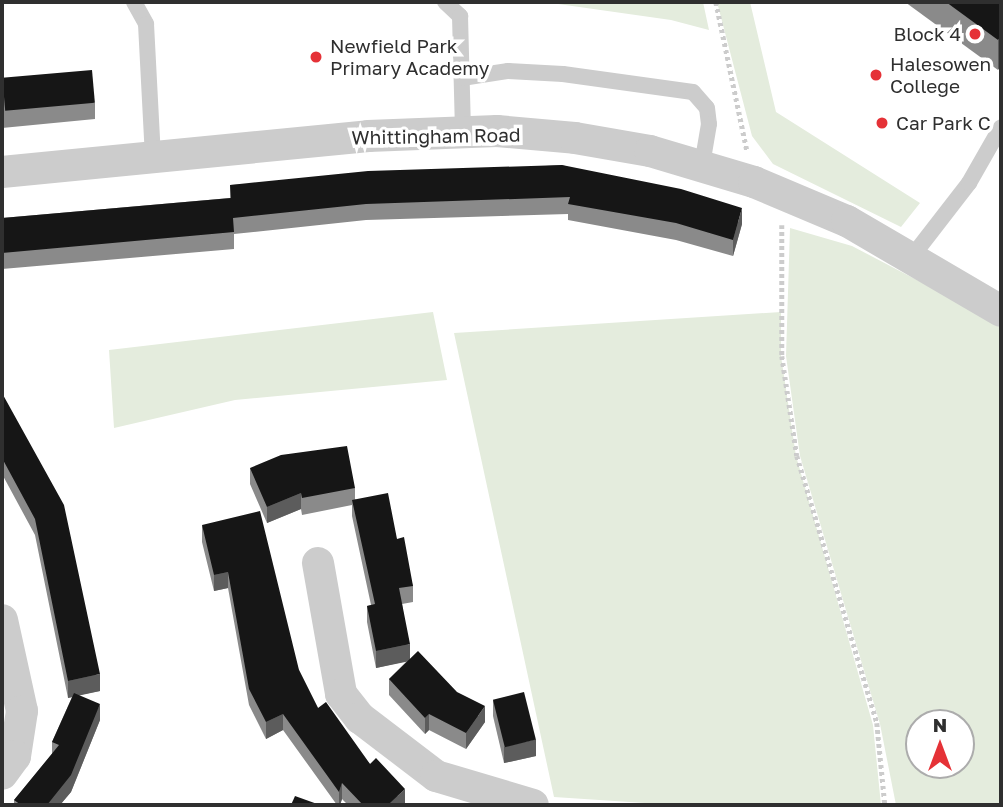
<!DOCTYPE html>
<style>
body{margin:0}
#map{position:relative;width:1003px;height:807px;overflow:hidden;background:#fff;font-family:"Golos Text",sans-serif}
div>[style]{position:absolute}
.green>*{inset:0;background:#e4ecdd}
.path>*{height:4.5px;margin-top:-2.25px;transform-origin:0;background:repeating-linear-gradient(90deg,#ccc 0 3.5px,transparent 0 7px)}
.service>*{height:16px;margin:-8px;padding:0 8px;transform-origin:8px;border-radius:8px;background:#ccc}
.minor>*{height:32px;margin:-16px;padding:0 16px;transform-origin:16px;border-radius:16px;background:#ccc}
.wall>*{inset:0;background:#8a8a8a}
.shaded-wall>*{inset:0;background:#5c5c5c}
.building>*{inset:0;background:#161616;transform-origin:0 0}
.dots>*{width:19px;height:19px;translate:-50% -50%;box-sizing:border-box;border:4px solid #fff;border-radius:50%}
span{translate:-50% -50%;white-space:nowrap;text-align:center;line-height:1.15;-webkit-text-stroke:7px #fff;paint-order:stroke}
.poi-label{font-size:19px;color:#2f2f2f}
.right{translate:-100% -50%;text-align:right}
.left{translate:0 -50%;text-align:left}
.street-label{font-size:19px;color:#2f2f2f}
.frame{position:absolute;inset:0;border:4px solid #2f2f2f;pointer-events:none}
.north{position:absolute;left:905px;top:709px;width:70px;height:70px;box-sizing:border-box;background:#fff;border:2px solid #acacac;border-radius:50%;rotate:0deg;font-size:19px;font-weight:700;line-height:28px;text-align:center;color:#2f2f2f}
.north::after{content:'';display:block;margin:auto;width:24px;height:32px;background:#e53237;clip-path:polygon(50% 0,100% 100%,50% 72%,0 100%)}
</style>
<div id="map">
<div class="green">
<i style="clip-path:polygon(544px 2px,703px 2px,709px 30px,671px 20px)"></i>
<i style="clip-path:polygon(717px 2px,750px 2px,776px 112px,920px 203px,901px 227px,773px 164px,752px 136px)"></i>
<i style="clip-path:polygon(evenodd,790px 228px,852px 246px,1001px 324px,1001px 805px,896px 805px,880px 724px,800px 456px,786px 356px,790px 228px,919px 723px,961px 723px,961px 765px,919px 765px,919px 723px)"></i>
<i style="clip-path:polygon(433px 312px,447px 380px,235px 400px,114px 428px,109px 350px)"></i>
<i style="clip-path:polygon(781px 312px,781px 356px,796px 456px,873px 725px,881px 805px,675px 805px,554px 797px,454px 333px)"></i>
</div>
<div class="path">
<i style="left:716px;top:2px;width:151px;rotate:78.2deg"></i>
<i style="left:782px;top:225px;width:131px;rotate:90deg"></i>
<i style="left:782px;top:356px;width:101px;rotate:81.5deg"></i>
<i style="left:797px;top:456px;width:279px;rotate:73.3deg"></i>
<i style="left:877px;top:723px;width:82px;rotate:84.4deg"></i>
</div>
<div class="service">
<i style="left:134px;top:2px;width:25px;rotate:61deg"></i>
<i style="left:146px;top:24px;width:133px;rotate:87deg"></i>
<i style="left:445px;top:2px;width:21px;rotate:43deg"></i>
<i style="left:460px;top:16px;width:115px;rotate:88.5deg"></i>
<i style="left:462px;top:78px;width:47px;rotate:-8.7deg"></i>
<i style="left:508px;top:71px;width:55px;rotate:3.1deg"></i>
<i style="left:563px;top:74px;width:131px;rotate:7.9deg"></i>
<i style="left:693px;top:92px;width:21px;rotate:49deg"></i>
<i style="left:707px;top:108px;width:16px;rotate:83deg"></i>
<i style="left:709px;top:124px;width:42px;rotate:99.7deg"></i>
<i style="left:911px;top:258px;width:95px;rotate:-52.3deg"></i>
<i style="left:969px;top:183px;width:64px;rotate:-60.3deg"></i>
</div>
<div class="minor">
<i style="left:2px;top:172px;width:368px;rotate:-5.6deg"></i>
<i style="left:368px;top:136px;width:129px;rotate:-2.2deg"></i>
<i style="left:497px;top:131px;width:78px;rotate:5.1deg"></i>
<i style="left:575px;top:138px;width:76px;rotate:9.8deg"></i>
<i style="left:650px;top:151px;width:109px;rotate:16.6deg"></i>
<i style="left:754px;top:182px;width:101px;rotate:22.8deg"></i>
<i style="left:847px;top:221px;width:178px;rotate:30.3deg"></i>
<i style="left:318px;top:563px;width:133px;rotate:80deg"></i>
<i style="left:341px;top:694px;width:31px;rotate:52deg"></i>
<i style="left:360px;top:718px;width:96px;rotate:37.3deg"></i>
<i style="left:436px;top:776px;width:101px;rotate:16.6deg"></i>
<i style="left:2px;top:620px;width:93px;rotate:77.6deg"></i>
<i style="left:22px;top:711px;width:46px;rotate:98.8deg"></i>
<i style="left:15px;top:756px;width:22px;rotate:126deg"></i>
</div>
<div class="wall">
<i style="clip-path:polygon(905px 2px,1001px 2px,998px 70px)"></i>
<i style="clip-path:polygon(2px 79px,95px 103px,95px 119px,2px 128px)"></i>
<i style="clip-path:polygon(562px 165px,742px 224px,733px 256px,676px 240px,568px 220px,568px 214px,366px 220px,234px 234px,234px 249px,2px 269px,2px 218px,230px 198px,230px 185px)"></i>
<i style="clip-path:polygon(2px 393px,100px 691px,79px 695px,100px 720px,71px 792px,60px 805px,14px 805px,14px 800px,52px 754px,52px 742px,72px 697px,68px 698px,35px 535px,2px 474px)"></i>
<i style="clip-path:polygon(250px 468px,355px 488px,355px 499px,397px 539px,413px 586px,413px 602px,402px 604px,410px 659px,485px 722px,466px 749px,429px 730px,425px 734px,389px 695px,389px 679px,407px 661px,376px 668px,367px 622px,367px 606px,371px 605px,352px 516px,352px 505px,302px 515px,301px 509px,267px 523px,250px 484px)"></i>
<i style="clip-path:polygon(202px 525px,299px 670px,318px 708px,370px 764px,405px 805px,348px 805px,342px 799px,340px 805px,337px 805px,283px 730px,266px 739px,249px 705px,228px 588px,214px 591px,202px 542px)"></i>
<i style="clip-path:polygon(493px 700px,536px 756px,504px 763px,493px 716px)"></i>
</div>
<div class="shaded-wall">
<i style="clip-path:polygon(1001px 36px,1001px 66px,998px 70px,998px 40px)"></i>
<i style="clip-path:polygon(742px 208px,742px 224px,733px 256px,733px 240px)"></i>
<i style="clip-path:polygon(301px 493px,301px 509px,267px 523px,267px 507px)"></i>
<i style="clip-path:polygon(228px 572px,228px 588px,214px 591px,214px 575px)"></i>
<i style="clip-path:polygon(410px 644px,410px 661px,376px 668px,376px 651px)"></i>
<i style="clip-path:polygon(100px 674px,100px 691px,68px 698px,68px 681px)"></i>
<i style="clip-path:polygon(100px 704px,100px 720px,71px 792px,60px 805px,47px 805px)"></i>
<i style="clip-path:polygon(485px 706px,485px 722px,466px 749px,466px 733px)"></i>
<i style="clip-path:polygon(283px 714px,283px 730px,266px 739px,266px 722px)"></i>
<i style="clip-path:polygon(429px 714px,429px 730px,425px 734px,425px 718px)"></i>
<i style="clip-path:polygon(536px 739px,536px 756px,504px 763px,504px 747px)"></i>
<i style="clip-path:polygon(342px 783px,342px 799px,340px 805px,339px 805px,339px 792px)"></i>
<i style="clip-path:polygon(405px 789px,405px 805px,388px 805px)"></i>
</div>
<div class="building">
<i style="clip-path:polygon(946px 2px,1001px 2px,1001px 36px,998px 40px)"></i>
<i style="left:92px;top:70px;width:33px;height:90px;rotate:85deg"></i>
<i style="clip-path:polygon(562px 165px,681px 189px,742px 208px,733px 240px,676px 223px,568px 204px,570px 197px,366px 204px,233px 218px,234px 232px,2px 253px,2px 218px,231px 198px,230px 185px,368px 171px)"></i>
<i style="clip-path:polygon(2px 393px,64px 505px,100px 674px,68px 681px,35px 519px,2px 458px)"></i>
<i style="clip-path:polygon(347px 446px,355px 488px,302px 498px,301px 493px,267px 507px,250px 468px,281px 455px)"></i>
<i style="clip-path:polygon(388px 493px,397px 539px,404px 537px,413px 586px,399px 588px,410px 644px,376px 651px,367px 606px,375px 604px,352px 500px)"></i>
<i style="clip-path:polygon(260px 511px,299px 670px,318px 708px,326px 702px,370px 764px,376px 758px,405px 789px,388px 805px,363px 805px,342px 783px,339px 792px,283px 714px,266px 722px,249px 689px,228px 572px,214px 575px,202px 525px)"></i>
<i style="clip-path:polygon(418px 651px,457px 692px,485px 706px,466px 733px,429px 714px,425px 718px,389px 679px)"></i>
<i style="left:524px;top:692px;width:49px;height:32px;rotate:76deg"></i>
<i style="clip-path:polygon(74px 693px,100px 704px,71px 775px,47px 805px,21px 805px,14px 800px,59px 745px,52px 742px)"></i>
<i style="clip-path:polygon(295px 796px,320px 805px,291px 805px)"></i>
</div>
<div class="dots">
<i style="left:975px;top:34px;background:#e53237"></i>
<i style="left:316px;top:57px;background:#e53237"></i>
<i style="left:876px;top:75px;background:#e53237"></i>
<i style="left:882px;top:123px;background:#e53237"></i>
</div>
<div class="poi-label">
<span class="right" style="left:961px;top:34px">Block 4</span>
<span class="left" style="left:330px;top:57px">Newfield Park<br>Primary Academy</span>
<span class="left" style="left:890px;top:75px">Halesowen<br>College</span>
<span class="left" style="left:896px;top:123px">Car Park C</span>
</div>
<div class="street-label">
<span style="left:436px;top:136px;rotate:-1deg">Whittingham Road</span>
</div>
<div class="frame"></div>
<div class="north">N</div>
</div>
